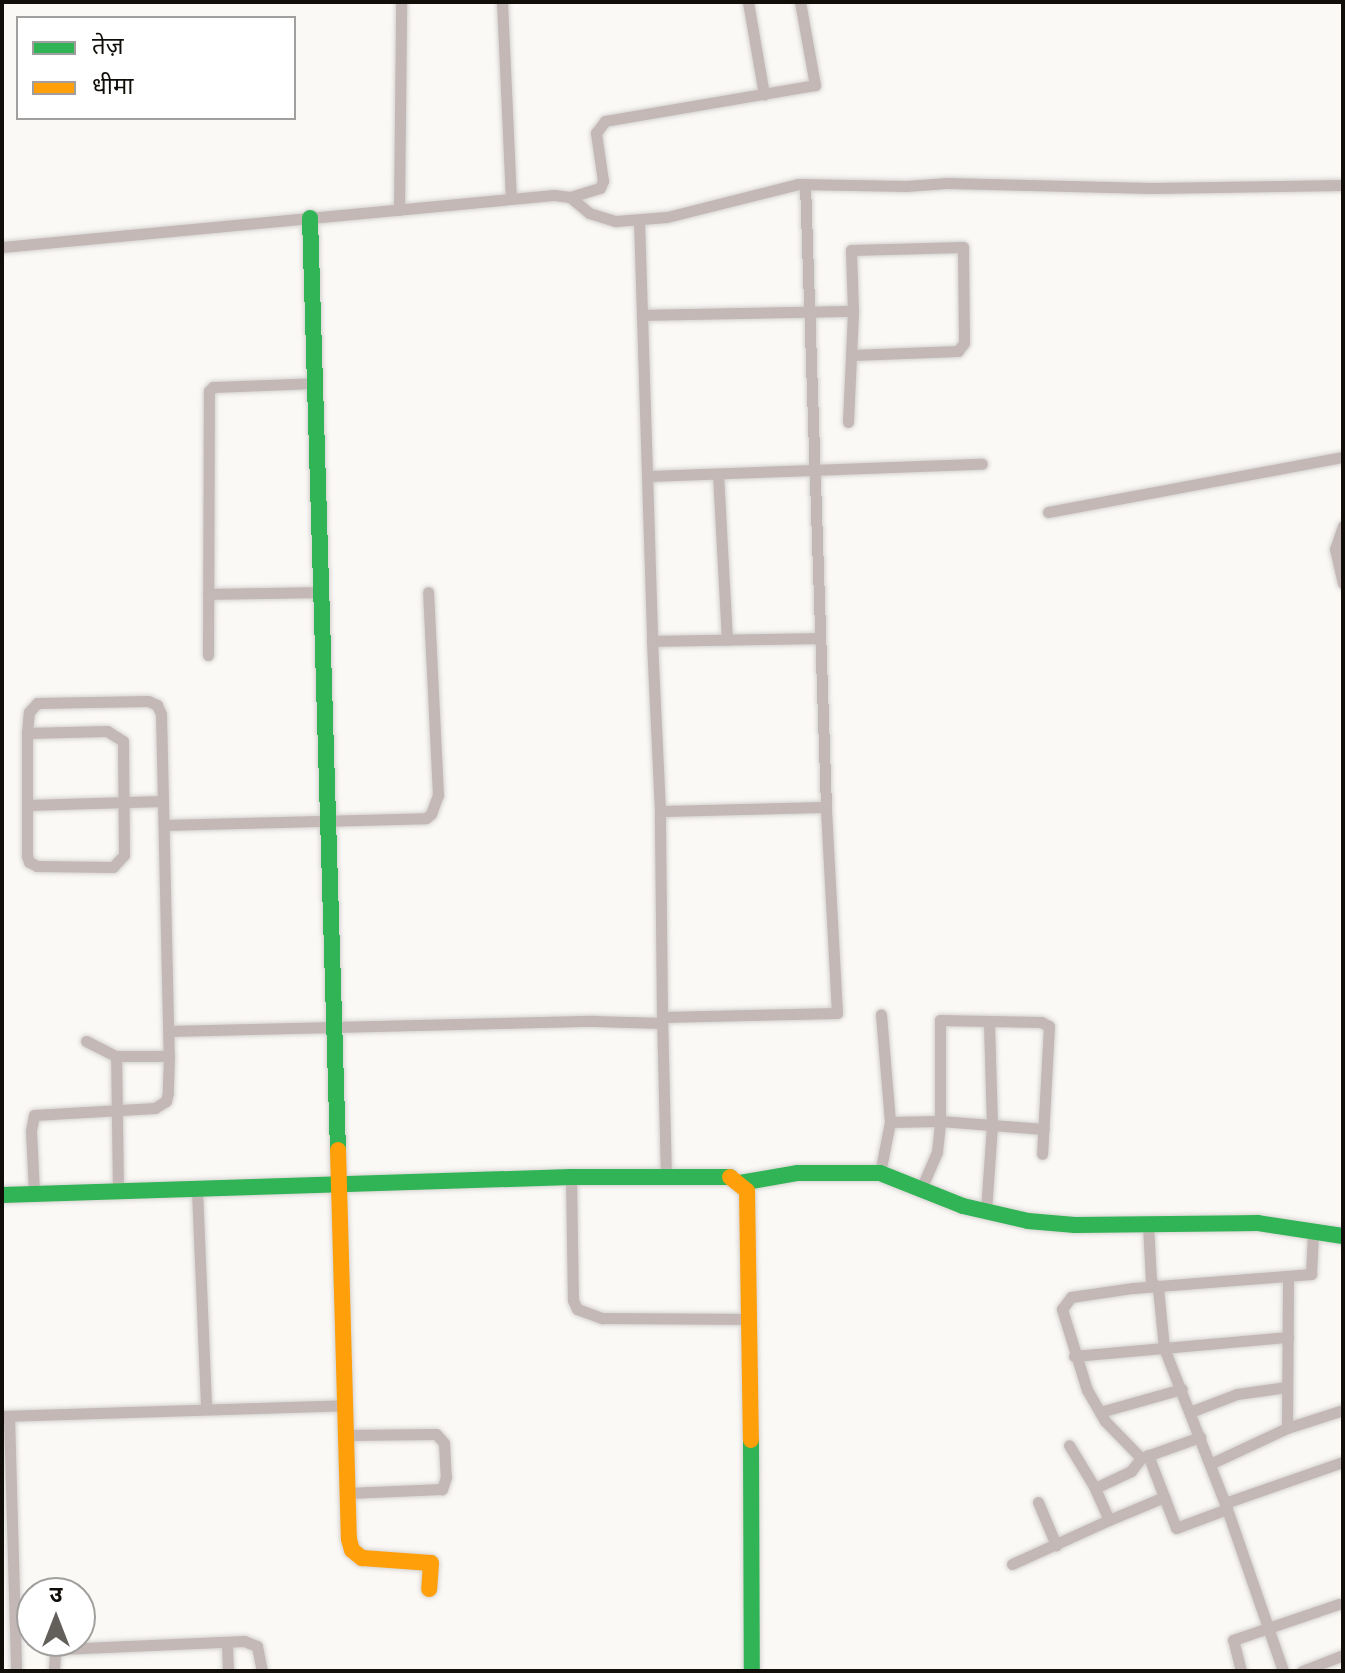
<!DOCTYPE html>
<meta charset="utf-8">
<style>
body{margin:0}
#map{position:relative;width:1345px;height:1673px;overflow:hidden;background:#fbf9f6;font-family:"Roboto Condensed","Noto Sans Devanagari",sans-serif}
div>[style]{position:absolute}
.roads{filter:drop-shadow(0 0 2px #d5d3d1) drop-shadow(0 0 2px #d5d3d1)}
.street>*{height:11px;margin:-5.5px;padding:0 5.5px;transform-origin:5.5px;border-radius:5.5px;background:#c4b8b6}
.fast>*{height:16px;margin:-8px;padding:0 8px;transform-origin:8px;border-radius:8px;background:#30b455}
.slow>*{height:16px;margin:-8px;padding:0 8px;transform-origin:8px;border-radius:8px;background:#ff9f0a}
span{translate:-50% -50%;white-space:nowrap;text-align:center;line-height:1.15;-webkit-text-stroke:7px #fff;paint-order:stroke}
.frame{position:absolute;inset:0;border:4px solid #110e09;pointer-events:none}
.legend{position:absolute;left:16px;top:16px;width:280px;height:104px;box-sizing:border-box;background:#fff;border:2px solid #a09f9d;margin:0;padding:10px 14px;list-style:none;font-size:24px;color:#110e09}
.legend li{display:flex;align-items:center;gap:16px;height:40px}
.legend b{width:40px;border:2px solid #a09f9d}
.north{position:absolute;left:16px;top:1577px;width:80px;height:80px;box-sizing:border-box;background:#fff;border:2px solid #a09f9d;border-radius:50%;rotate:0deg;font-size:22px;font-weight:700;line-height:32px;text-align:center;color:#110e09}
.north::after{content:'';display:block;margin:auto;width:28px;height:36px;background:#63605c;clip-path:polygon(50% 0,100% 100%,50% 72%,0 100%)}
</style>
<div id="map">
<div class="roads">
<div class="street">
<i style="left:502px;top:2px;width:196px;rotate:87.4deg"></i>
<i style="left:748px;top:2px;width:94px;rotate:80.2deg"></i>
<i style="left:570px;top:197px;width:31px;rotate:-17deg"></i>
<i style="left:600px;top:188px;width:8px;rotate:-67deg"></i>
<i style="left:603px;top:181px;width:49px;rotate:-98.3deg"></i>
<i style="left:596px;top:133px;width:15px;rotate:-53deg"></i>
<i style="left:605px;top:121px;width:213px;rotate:-9.7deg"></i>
<i style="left:815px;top:85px;width:84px;rotate:-100.2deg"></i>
<i style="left:399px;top:210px;width:208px;rotate:-89.4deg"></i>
<i style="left:639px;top:220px;width:421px;rotate:88.2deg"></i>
<i style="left:2px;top:247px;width:554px;rotate:-5.38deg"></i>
<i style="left:554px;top:195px;width:16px;rotate:7deg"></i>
<i style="left:570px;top:197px;width:25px;rotate:40deg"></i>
<i style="left:589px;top:213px;width:28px;rotate:17deg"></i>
<i style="left:616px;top:221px;width:51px;rotate:-4.5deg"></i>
<i style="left:667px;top:217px;width:135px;rotate:-14.1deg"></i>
<i style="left:798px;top:184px;width:108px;rotate:1.1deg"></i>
<i style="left:906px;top:186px;width:41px;rotate:-4.2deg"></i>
<i style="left:947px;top:183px;width:204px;rotate:1.4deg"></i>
<i style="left:1151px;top:188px;width:192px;rotate:-0.9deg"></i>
<i style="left:643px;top:315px;width:210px;rotate:-1.1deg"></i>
<i style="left:853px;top:311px;width:61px;rotate:-91.9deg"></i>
<i style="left:851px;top:250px;width:112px;rotate:-1.5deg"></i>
<i style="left:963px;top:247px;width:96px;rotate:89.4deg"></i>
<i style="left:964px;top:343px;width:10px;rotate:127deg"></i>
<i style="left:958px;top:351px;width:105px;rotate:177.8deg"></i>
<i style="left:848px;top:422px;width:111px;rotate:-87.4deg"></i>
<i style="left:718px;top:474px;width:166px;rotate:86.9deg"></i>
<i style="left:648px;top:476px;width:334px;rotate:-2.1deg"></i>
<i style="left:1048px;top:512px;width:300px;rotate:-10.6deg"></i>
<i style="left:1343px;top:526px;width:24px;rotate:109deg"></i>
<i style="left:1335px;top:549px;width:35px;rotate:77deg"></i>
<i style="left:208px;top:594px;width:112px;rotate:-1deg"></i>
<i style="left:208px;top:655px;width:264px;rotate:-89.8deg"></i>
<i style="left:209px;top:391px;width:6px;rotate:-45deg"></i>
<i style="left:213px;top:387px;width:102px;rotate:-2.2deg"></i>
<i style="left:27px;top:733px;width:80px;rotate:-1.4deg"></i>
<i style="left:107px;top:731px;width:19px;rotate:32deg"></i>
<i style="left:123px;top:741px;width:114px;rotate:89.5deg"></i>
<i style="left:124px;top:855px;width:16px;rotate:133deg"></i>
<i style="left:113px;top:867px;width:76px;rotate:-179.2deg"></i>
<i style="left:37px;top:866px;width:9px;rotate:-153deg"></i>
<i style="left:29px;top:862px;width:6px;rotate:-108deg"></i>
<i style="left:27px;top:856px;width:123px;rotate:-90deg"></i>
<i style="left:27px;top:733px;width:21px;rotate:-85deg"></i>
<i style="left:29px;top:712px;width:12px;rotate:-48deg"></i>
<i style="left:37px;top:703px;width:111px;rotate:-1deg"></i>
<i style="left:148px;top:701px;width:10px;rotate:24deg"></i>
<i style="left:157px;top:705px;width:10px;rotate:66deg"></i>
<i style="left:161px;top:714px;width:342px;rotate:88.7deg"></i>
<i style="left:169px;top:1056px;width:37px;rotate:92deg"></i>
<i style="left:168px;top:1093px;width:8px;rotate:104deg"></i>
<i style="left:166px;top:1101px;width:13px;rotate:148deg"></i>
<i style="left:155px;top:1108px;width:121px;rotate:176.7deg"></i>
<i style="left:34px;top:1115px;width:16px;rotate:101deg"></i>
<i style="left:31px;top:1131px;width:62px;rotate:87.2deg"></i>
<i style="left:28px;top:805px;width:134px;rotate:-1.7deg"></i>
<i style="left:660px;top:811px;width:170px;rotate:-92.7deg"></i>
<i style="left:652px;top:641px;width:166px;rotate:-1deg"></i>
<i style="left:164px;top:825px;width:262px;rotate:-1.5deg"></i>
<i style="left:426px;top:818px;width:6px;rotate:-39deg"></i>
<i style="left:431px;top:814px;width:20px;rotate:-70deg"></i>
<i style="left:438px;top:795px;width:203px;rotate:-92.8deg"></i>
<i style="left:662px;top:1017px;width:206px;rotate:-90.6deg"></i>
<i style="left:660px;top:811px;width:166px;rotate:-1.4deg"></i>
<i style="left:826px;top:807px;width:623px;rotate:-91.93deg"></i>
<i style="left:169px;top:1031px;width:424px;rotate:-1.4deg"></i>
<i style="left:593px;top:1021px;width:69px;rotate:1.7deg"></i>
<i style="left:86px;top:1041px;width:34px;rotate:27deg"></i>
<i style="left:890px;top:1122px;width:50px;rotate:-1.1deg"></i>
<i style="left:940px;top:1121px;width:104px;rotate:4.4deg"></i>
<i style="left:880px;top:1173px;width:52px;rotate:-78.9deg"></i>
<i style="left:890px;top:1122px;width:108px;rotate:-94.8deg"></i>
<i style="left:571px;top:1177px;width:123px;rotate:89.1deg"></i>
<i style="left:573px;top:1300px;width:10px;rotate:66deg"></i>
<i style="left:577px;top:1309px;width:27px;rotate:20deg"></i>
<i style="left:602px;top:1318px;width:149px;rotate:0.4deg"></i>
<i style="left:666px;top:1178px;width:161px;rotate:-91.4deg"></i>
<i style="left:662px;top:1017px;width:175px;rotate:-1.3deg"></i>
<i style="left:837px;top:1013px;width:206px;rotate:-93.1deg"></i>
<i style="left:921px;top:1189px;width:40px;rotate:-66.6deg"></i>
<i style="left:937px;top:1152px;width:31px;rotate:-84deg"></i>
<i style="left:940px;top:1121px;width:101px;rotate:-90deg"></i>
<i style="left:940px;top:1020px;width:101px;rotate:1.1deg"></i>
<i style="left:1041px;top:1022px;width:9px;rotate:27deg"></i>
<i style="left:1049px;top:1026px;width:128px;rotate:93.1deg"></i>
<i style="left:197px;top:1190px;width:219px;rotate:87.6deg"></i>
<i style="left:118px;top:1191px;width:135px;rotate:-90.8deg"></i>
<i style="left:116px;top:1056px;width:53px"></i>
<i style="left:986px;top:1211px;width:86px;rotate:-86deg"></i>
<i style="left:992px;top:1125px;width:103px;rotate:-91.7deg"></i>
<i style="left:1148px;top:1225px;width:56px;rotate:86.9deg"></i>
<i style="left:1151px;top:1281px;width:10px;rotate:45deg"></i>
<i style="left:1158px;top:1288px;width:60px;rotate:84.3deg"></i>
<i style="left:1164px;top:1348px;width:173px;rotate:68.6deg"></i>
<i style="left:1227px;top:1509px;width:171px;rotate:70.9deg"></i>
<i style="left:1074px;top:1356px;width:215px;rotate:-5.1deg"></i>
<i style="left:1100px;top:1412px;width:85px;rotate:-15.7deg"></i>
<i style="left:1190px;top:1412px;width:50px;rotate:-21deg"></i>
<i style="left:1237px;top:1394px;width:50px;rotate:-8deg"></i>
<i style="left:2px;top:1416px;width:343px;rotate:-1.8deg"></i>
<i style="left:9px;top:1416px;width:255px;rotate:88.4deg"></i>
<i style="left:1287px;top:1428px;width:152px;rotate:-89.6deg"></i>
<i style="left:346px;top:1435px;width:90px;rotate:-0.6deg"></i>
<i style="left:436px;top:1434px;width:12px;rotate:48deg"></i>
<i style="left:444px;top:1443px;width:34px;rotate:87deg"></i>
<i style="left:446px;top:1477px;width:13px;rotate:108deg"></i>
<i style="left:442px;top:1489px;width:94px;rotate:177.6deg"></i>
<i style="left:1148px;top:1455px;width:78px;rotate:69deg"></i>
<i style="left:1176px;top:1528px;width:54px;rotate:-20.4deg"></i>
<i style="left:1141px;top:1458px;width:52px;rotate:-134.2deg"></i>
<i style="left:1105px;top:1421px;width:36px;rotate:-120deg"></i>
<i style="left:1087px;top:1390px;width:85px;rotate:-107.2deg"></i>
<i style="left:1062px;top:1309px;width:15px;rotate:-53deg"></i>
<i style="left:1071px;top:1297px;width:63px;rotate:-8.3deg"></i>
<i style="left:1133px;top:1288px;width:179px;rotate:-4.5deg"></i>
<i style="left:1311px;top:1274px;width:41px;rotate:-87.2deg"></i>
<i style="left:1210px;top:1464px;width:85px;rotate:-25.1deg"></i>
<i style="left:1287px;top:1428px;width:59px;rotate:-17.8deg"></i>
<i style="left:1095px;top:1488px;width:40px;rotate:-25deg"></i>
<i style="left:1131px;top:1471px;width:16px;rotate:-52deg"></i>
<i style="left:1141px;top:1458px;width:63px;rotate:-19.6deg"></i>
<i style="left:1038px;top:1502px;width:47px;rotate:67.3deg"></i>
<i style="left:1225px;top:1503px;width:125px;rotate:-19.2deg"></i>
<i style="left:1109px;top:1520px;width:60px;rotate:-22.7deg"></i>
<i style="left:1012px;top:1564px;width:107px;rotate:-24.4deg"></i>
<i style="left:1109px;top:1520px;width:35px;rotate:-114deg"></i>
<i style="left:1095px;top:1488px;width:50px;rotate:-121.2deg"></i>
<i style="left:227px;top:1643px;width:28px;rotate:88deg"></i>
<i style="left:54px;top:1671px;width:17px;rotate:-87deg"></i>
<i style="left:55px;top:1654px;width:7px;rotate:-45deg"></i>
<i style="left:60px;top:1649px;width:184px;rotate:-2.5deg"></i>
<i style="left:244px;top:1641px;width:14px;rotate:21deg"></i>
<i style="left:257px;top:1646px;width:25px;rotate:79deg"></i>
<i style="left:1241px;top:1671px;width:32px;rotate:-104deg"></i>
<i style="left:1233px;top:1640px;width:112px;rotate:-18.8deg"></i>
<i style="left:1302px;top:1671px;width:44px;rotate:-21.3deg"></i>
</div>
<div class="fast">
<i style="left:310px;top:218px;width:932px;rotate:88.28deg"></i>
<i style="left:740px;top:1183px;width:59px;rotate:-9.8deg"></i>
<i style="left:798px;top:1173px;width:82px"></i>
<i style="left:880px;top:1173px;width:89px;rotate:21.7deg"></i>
<i style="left:963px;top:1206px;width:67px;rotate:13deg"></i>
<i style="left:1028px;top:1221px;width:47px;rotate:4.9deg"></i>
<i style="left:1075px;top:1225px;width:183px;rotate:-0.6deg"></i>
<i style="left:1258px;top:1223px;width:86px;rotate:8.7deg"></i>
<i style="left:2px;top:1195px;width:569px;rotate:-1.81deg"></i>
<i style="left:571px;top:1177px;width:159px"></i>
<i style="left:751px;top:1440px;width:231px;rotate:89.8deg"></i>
</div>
<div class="slow">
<i style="left:338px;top:1150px;width:389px;rotate:88.4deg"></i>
<i style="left:349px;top:1539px;width:11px;rotate:75deg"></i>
<i style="left:352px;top:1550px;width:13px;rotate:39deg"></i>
<i style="left:362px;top:1558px;width:69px;rotate:4.1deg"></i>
<i style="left:431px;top:1563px;width:26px;rotate:94deg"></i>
<i style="left:730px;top:1177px;width:22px;rotate:39deg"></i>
<i style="left:747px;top:1191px;width:249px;rotate:89.1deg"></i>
</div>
</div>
<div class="frame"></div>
<ul class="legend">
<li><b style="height:10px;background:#30b455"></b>तेज़</li>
<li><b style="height:10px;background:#ff9f0a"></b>धीमा</li>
</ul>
<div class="north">उ</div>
</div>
